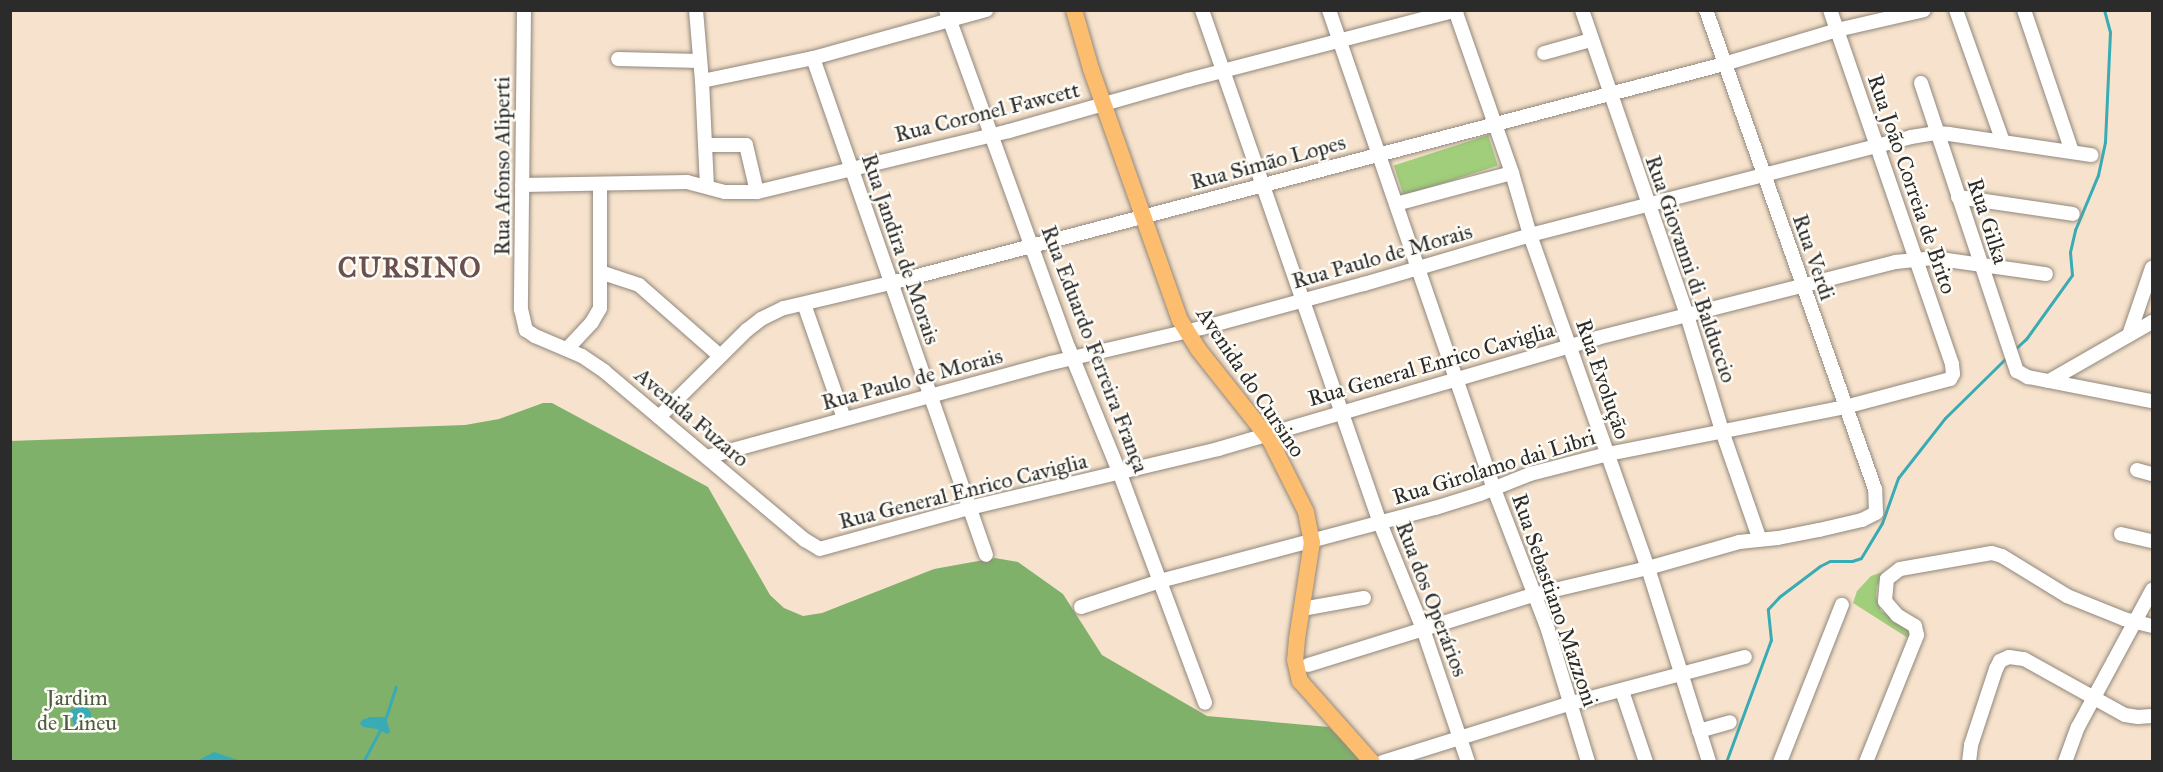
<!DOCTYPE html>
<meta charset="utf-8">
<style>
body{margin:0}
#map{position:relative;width:2163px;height:772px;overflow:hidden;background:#f7e3cd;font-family:"IM FELL Great Primer",serif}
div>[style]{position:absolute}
.green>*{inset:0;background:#a0ce7b;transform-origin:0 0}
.forest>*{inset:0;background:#80b16b}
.water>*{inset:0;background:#39abb5}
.stream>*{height:3px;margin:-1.5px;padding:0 1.5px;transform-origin:1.5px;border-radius:1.5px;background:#39abb5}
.roads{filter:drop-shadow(0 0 2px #91877c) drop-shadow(0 0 2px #91877c)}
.minor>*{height:14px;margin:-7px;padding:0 7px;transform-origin:7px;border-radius:7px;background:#fff}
.major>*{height:16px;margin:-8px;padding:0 8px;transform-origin:8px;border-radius:8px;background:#fcbd6f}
span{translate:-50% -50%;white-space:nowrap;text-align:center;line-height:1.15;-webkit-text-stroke:5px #fdfcf7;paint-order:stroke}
.street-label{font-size:22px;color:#2b2b2b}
.park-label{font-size:22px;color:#4e5c43}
.district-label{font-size:28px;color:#6a514f;font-weight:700;letter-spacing:1.5px}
.frame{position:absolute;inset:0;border:12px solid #2b2b2b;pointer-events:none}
</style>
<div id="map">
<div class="green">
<i style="left:1488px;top:135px;width:32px;height:99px;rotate:72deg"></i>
<i style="clip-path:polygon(1886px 571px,1877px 586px,1876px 596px,1881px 611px,1914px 630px,1908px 638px,1853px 603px,1857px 591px,1871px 576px)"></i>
</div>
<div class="forest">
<i style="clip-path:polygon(543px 403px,552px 403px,708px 487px,770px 595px,784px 608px,803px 616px,822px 613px,934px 569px,995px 558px,1018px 562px,1063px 594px,1102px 655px,1207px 716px,1329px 727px,1362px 761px,11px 761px,10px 441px,465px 425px,499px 419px)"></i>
</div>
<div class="water">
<i style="clip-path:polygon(86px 705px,91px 713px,91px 723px,86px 723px,84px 726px,74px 726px,70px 710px)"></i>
<i style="clip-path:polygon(370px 717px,386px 717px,390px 732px,387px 734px,377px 729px,363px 727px,360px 724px,362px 720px)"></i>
<i style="clip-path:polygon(214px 752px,232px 758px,240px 761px,197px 761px)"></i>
</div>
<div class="stream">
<i style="left:2014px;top:350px;width:16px;rotate:-43deg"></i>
<i style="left:2026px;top:339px;width:79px;rotate:-54.3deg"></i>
<i style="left:2072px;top:275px;width:23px;rotate:-95deg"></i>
<i style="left:2070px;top:252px;width:23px;rotate:-77deg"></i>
<i style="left:2075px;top:230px;width:60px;rotate:-67.3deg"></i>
<i style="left:2098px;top:175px;width:34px;rotate:-78deg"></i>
<i style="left:2105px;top:142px;width:110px;rotate:-87.4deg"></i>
<i style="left:2110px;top:32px;width:23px;rotate:-105deg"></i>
<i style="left:385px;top:720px;width:35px;rotate:-72deg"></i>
<i style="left:363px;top:762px;width:38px;rotate:-62deg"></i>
<i style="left:1726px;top:762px;width:130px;rotate:-69.8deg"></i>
<i style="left:1771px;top:640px;width:31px;rotate:-96deg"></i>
<i style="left:1768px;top:609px;width:16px;rotate:-47deg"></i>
<i style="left:1779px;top:597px;width:51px;rotate:-37.1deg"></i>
<i style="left:1820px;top:566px;width:11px;rotate:-27deg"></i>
<i style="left:1830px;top:561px;width:22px"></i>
<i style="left:1852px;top:561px;width:9px;rotate:-18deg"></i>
<i style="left:1861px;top:558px;width:41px;rotate:-59deg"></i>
<i style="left:1882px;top:523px;width:48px;rotate:-70.4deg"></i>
<i style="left:1898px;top:478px;width:76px;rotate:-51.9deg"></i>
<i style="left:1945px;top:418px;width:87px;rotate:-44.5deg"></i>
</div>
<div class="roads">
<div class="minor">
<i style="left:524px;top:10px;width:299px;rotate:90.6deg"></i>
<i style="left:521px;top:309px;width:22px;rotate:77deg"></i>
<i style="left:526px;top:330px;width:11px;rotate:34deg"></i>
<i style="left:535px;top:336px;width:51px;rotate:23.1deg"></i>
<i style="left:582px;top:356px;width:27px;rotate:34deg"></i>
<i style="left:604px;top:371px;width:263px;rotate:40.1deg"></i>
<i style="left:805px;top:540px;width:17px;rotate:31deg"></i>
<i style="left:820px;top:549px;width:155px;rotate:-15.4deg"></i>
<i style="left:969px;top:508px;width:256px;rotate:-13.3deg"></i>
<i style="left:1218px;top:449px;width:395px;rotate:-16.3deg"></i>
<i style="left:1597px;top:338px;width:309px;rotate:-14.3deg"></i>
<i style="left:1896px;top:262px;width:37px;rotate:-6deg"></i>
<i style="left:1933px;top:258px;width:114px;rotate:8.1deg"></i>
<i style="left:696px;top:10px;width:71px;rotate:85.2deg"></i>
<i style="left:702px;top:81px;width:105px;rotate:87.3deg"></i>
<i style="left:946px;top:10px;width:361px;rotate:70.1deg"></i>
<i style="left:1069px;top:349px;width:135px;rotate:67.8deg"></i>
<i style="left:1120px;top:474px;width:244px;rotate:69.6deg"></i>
<i style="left:1202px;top:10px;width:543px;rotate:70.86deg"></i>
<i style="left:1380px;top:523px;width:114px;rotate:67.9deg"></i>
<i style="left:1423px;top:629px;width:140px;rotate:71.3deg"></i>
<i style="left:1329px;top:10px;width:507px;rotate:70.99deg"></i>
<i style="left:1494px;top:489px;width:151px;rotate:69deg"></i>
<i style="left:1548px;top:630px;width:138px;rotate:73.1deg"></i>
<i style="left:1455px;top:10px;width:173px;rotate:70.7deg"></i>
<i style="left:1512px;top:173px;width:65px;rotate:73.8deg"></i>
<i style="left:1530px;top:235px;width:353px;rotate:70.5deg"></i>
<i style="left:1648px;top:568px;width:203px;rotate:72.5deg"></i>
<i style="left:1582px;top:10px;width:323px;rotate:71deg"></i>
<i style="left:1687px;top:315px;width:121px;rotate:73.2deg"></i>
<i style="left:1722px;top:431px;width:115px;rotate:70.8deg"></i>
<i style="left:1956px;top:10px;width:140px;rotate:70.4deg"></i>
<i style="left:2024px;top:10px;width:150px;rotate:71.3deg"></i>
<i style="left:1544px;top:53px;width:49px;rotate:-15.5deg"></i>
<i style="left:813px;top:58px;width:526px;rotate:70.81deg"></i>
<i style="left:618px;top:59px;width:82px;rotate:1.4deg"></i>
<i style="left:702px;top:81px;width:113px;rotate:-11.7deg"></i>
<i style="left:813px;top:58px;width:180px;rotate:-15.5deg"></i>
<i style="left:1921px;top:83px;width:304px;rotate:71.6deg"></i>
<i style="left:2017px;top:371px;width:13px;rotate:29deg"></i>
<i style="left:2028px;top:377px;width:126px;rotate:11deg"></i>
<i style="left:706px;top:145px;width:40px"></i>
<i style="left:746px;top:145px;width:48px;rotate:76.8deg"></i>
<i style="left:522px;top:185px;width:165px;rotate:-1deg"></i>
<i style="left:687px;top:182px;width:39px;rotate:15deg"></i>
<i style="left:725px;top:192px;width:32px"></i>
<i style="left:757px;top:192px;width:259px;rotate:-13.6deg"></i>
<i style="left:1009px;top:131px;width:186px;rotate:-15.9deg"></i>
<i style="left:1188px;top:80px;width:278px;rotate:-14.6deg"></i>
<i style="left:1958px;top:197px;width:116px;rotate:8.4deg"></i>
<i style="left:1396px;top:204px;width:120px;rotate:-15deg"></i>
<i style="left:600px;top:272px;width:41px;rotate:18.4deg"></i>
<i style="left:639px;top:285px;width:108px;rotate:41.2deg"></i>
<i style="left:804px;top:304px;width:121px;rotate:70.7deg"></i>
<i style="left:2129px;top:335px;width:71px;rotate:-71.1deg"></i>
<i style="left:567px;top:349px;width:37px;rotate:-47deg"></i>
<i style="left:592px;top:322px;width:16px;rotate:-60deg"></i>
<i style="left:600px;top:308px;width:123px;rotate:-90deg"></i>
<i style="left:2049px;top:381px;width:119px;rotate:-29.8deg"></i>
<i style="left:659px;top:417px;width:124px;rotate:-44.7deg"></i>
<i style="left:747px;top:330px;width:18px;rotate:-38deg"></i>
<i style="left:761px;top:319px;width:25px;rotate:-26deg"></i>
<i style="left:784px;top:308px;width:110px;rotate:-13.2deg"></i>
<i style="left:891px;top:283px;width:861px;rotate:-14.73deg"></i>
<i style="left:1724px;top:64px;width:118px;rotate:-16.7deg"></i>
<i style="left:1837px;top:30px;width:89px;rotate:-12.9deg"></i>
<i style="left:707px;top:457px;width:357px;rotate:-15.3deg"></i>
<i style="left:1051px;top:363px;width:155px;rotate:-13.1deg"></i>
<i style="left:1202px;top:328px;width:168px;rotate:-15.2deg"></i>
<i style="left:1364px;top:284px;width:173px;rotate:-16.4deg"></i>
<i style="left:1530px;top:235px;width:393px;rotate:-14.4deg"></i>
<i style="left:1911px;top:137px;width:26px;rotate:-9deg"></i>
<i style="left:1937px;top:133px;width:12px;rotate:5deg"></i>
<i style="left:1949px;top:134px;width:144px;rotate:8.4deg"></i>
<i style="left:2137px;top:470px;width:16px;rotate:15deg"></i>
<i style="left:2121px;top:534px;width:32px;rotate:13deg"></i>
<i style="left:1081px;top:607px;width:83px;rotate:-18.2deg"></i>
<i style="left:1160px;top:581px;width:285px;rotate:-14.9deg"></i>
<i style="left:1435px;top:508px;width:47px;rotate:-17.3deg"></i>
<i style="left:1480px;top:494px;width:54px;rotate:-21.8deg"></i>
<i style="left:1530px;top:474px;width:81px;rotate:-14.4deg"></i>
<i style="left:1608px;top:454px;width:242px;rotate:-11.2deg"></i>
<i style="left:1845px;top:407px;width:109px;rotate:-14.9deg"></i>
<i style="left:1950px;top:379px;width:6px;rotate:-59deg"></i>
<i style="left:1953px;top:374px;width:10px;rotate:-96deg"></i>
<i style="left:1952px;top:364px;width:374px;rotate:-109deg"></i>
<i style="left:1302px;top:609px;width:63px;rotate:-10.1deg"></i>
<i style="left:1308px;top:665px;width:236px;rotate:-17.3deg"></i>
<i style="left:1533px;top:595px;width:118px;rotate:-13.2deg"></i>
<i style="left:1648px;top:568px;width:95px;rotate:-15.9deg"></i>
<i style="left:1739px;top:542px;width:39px;rotate:-6deg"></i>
<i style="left:1778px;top:538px;width:42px;rotate:-11deg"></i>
<i style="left:1819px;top:530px;width:44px;rotate:-13.1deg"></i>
<i style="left:1862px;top:520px;width:16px;rotate:-27deg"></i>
<i style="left:1876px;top:513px;width:24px;rotate:-92deg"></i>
<i style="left:1875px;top:489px;width:508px;rotate:-109.43deg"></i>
<i style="left:1622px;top:691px;width:75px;rotate:71.3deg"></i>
<i style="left:1699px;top:731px;width:32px;rotate:-16deg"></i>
<i style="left:1383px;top:762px;width:194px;rotate:-17.4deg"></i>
<i style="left:1568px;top:704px;width:183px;rotate:-14.9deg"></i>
<i style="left:1780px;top:762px;width:169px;rotate:-68.5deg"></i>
<i style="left:1866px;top:762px;width:137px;rotate:-68.1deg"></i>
<i style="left:1917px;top:635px;width:9px;rotate:-103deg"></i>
<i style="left:1915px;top:626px;width:21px;rotate:-149deg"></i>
<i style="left:1897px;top:615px;width:18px;rotate:-131deg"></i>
<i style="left:1885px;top:601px;width:22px;rotate:-85deg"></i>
<i style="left:1887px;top:579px;width:16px;rotate:-38deg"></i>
<i style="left:1900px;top:569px;width:93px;rotate:-9.9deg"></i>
<i style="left:1992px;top:553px;width:10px;rotate:17deg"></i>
<i style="left:2002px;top:556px;width:76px;rotate:31.6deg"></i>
<i style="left:2067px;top:596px;width:61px;rotate:22deg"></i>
<i style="left:2124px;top:619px;width:29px;rotate:14deg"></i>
<i style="left:1969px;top:762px;width:17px;rotate:-83deg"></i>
<i style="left:1971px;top:745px;width:80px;rotate:-71.8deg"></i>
<i style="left:1996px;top:669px;width:9px;rotate:-63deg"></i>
<i style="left:2000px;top:661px;width:10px;rotate:-24deg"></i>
<i style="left:2009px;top:657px;width:15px;rotate:8deg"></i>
<i style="left:2024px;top:659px;width:115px;rotate:29deg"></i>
<i style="left:2125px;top:715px;width:13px;rotate:9deg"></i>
<i style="left:2138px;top:717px;width:14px;rotate:-4deg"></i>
<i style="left:2065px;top:762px;width:37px;rotate:-70deg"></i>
<i style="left:2078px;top:727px;width:156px;rotate:-61.6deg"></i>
</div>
<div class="major">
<i style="left:1074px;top:10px;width:61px;rotate:73.9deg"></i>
<i style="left:1091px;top:69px;width:266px;rotate:70.5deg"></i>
<i style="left:1180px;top:320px;width:34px;rotate:58deg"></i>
<i style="left:1198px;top:349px;width:116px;rotate:51.6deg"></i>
<i style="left:1270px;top:440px;width:80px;rotate:63.4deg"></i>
<i style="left:1306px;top:512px;width:31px;rotate:79deg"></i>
<i style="left:1312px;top:542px;width:98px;rotate:98.8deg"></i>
<i style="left:1297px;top:639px;width:21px;rotate:95deg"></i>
<i style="left:1295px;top:660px;width:22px;rotate:77deg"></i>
<i style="left:1300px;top:681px;width:108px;rotate:48.4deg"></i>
</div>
</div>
<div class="street-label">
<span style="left:987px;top:112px;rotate:-14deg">Rua Coronel Fawcett</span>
<span style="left:1268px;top:162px;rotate:-15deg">Rua Simão Lopes</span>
<span style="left:502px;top:166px;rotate:-90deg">Rua Afonso Aliperti</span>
<span style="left:1912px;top:184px;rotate:71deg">Rua João Correia de Brito</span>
<span style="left:1988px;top:221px;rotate:72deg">Rua Gilka</span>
<span style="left:901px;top:249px;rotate:71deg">Rua Jandira de Morais</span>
<span style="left:1382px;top:256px;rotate:-16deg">Rua Paulo de Morais</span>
<span style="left:1814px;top:257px;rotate:71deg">Rua Verdi</span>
<span style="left:1691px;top:269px;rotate:71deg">Rua Giovanni di Balduccio</span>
<span style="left:1095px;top:349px;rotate:69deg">Rua Eduardo Ferreira França</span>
<span style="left:1431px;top:364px;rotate:-16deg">Rua General Enrico Caviglia</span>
<span style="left:912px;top:379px;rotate:-15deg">Rua Paulo de Morais</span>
<span style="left:1603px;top:379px;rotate:71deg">Rua Evolução</span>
<span style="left:1251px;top:382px;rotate:56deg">Avenida do Cursino</span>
<span style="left:692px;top:417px;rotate:40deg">Avenida Fuzaro</span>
<span style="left:1494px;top:467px;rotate:-17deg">Rua Girolamo dai Libri</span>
<span style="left:963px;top:491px;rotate:-14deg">Rua General Enrico Caviglia</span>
<span style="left:1432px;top:599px;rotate:69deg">Rua dos Operários</span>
<span style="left:1555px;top:600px;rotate:71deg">Rua Sebastiano Mazzoni</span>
</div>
<div class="park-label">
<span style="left:77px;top:710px">Jardim<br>de Lineu</span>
</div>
<div class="district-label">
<span style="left:410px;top:268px">CURSINO</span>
</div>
<div class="frame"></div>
</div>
